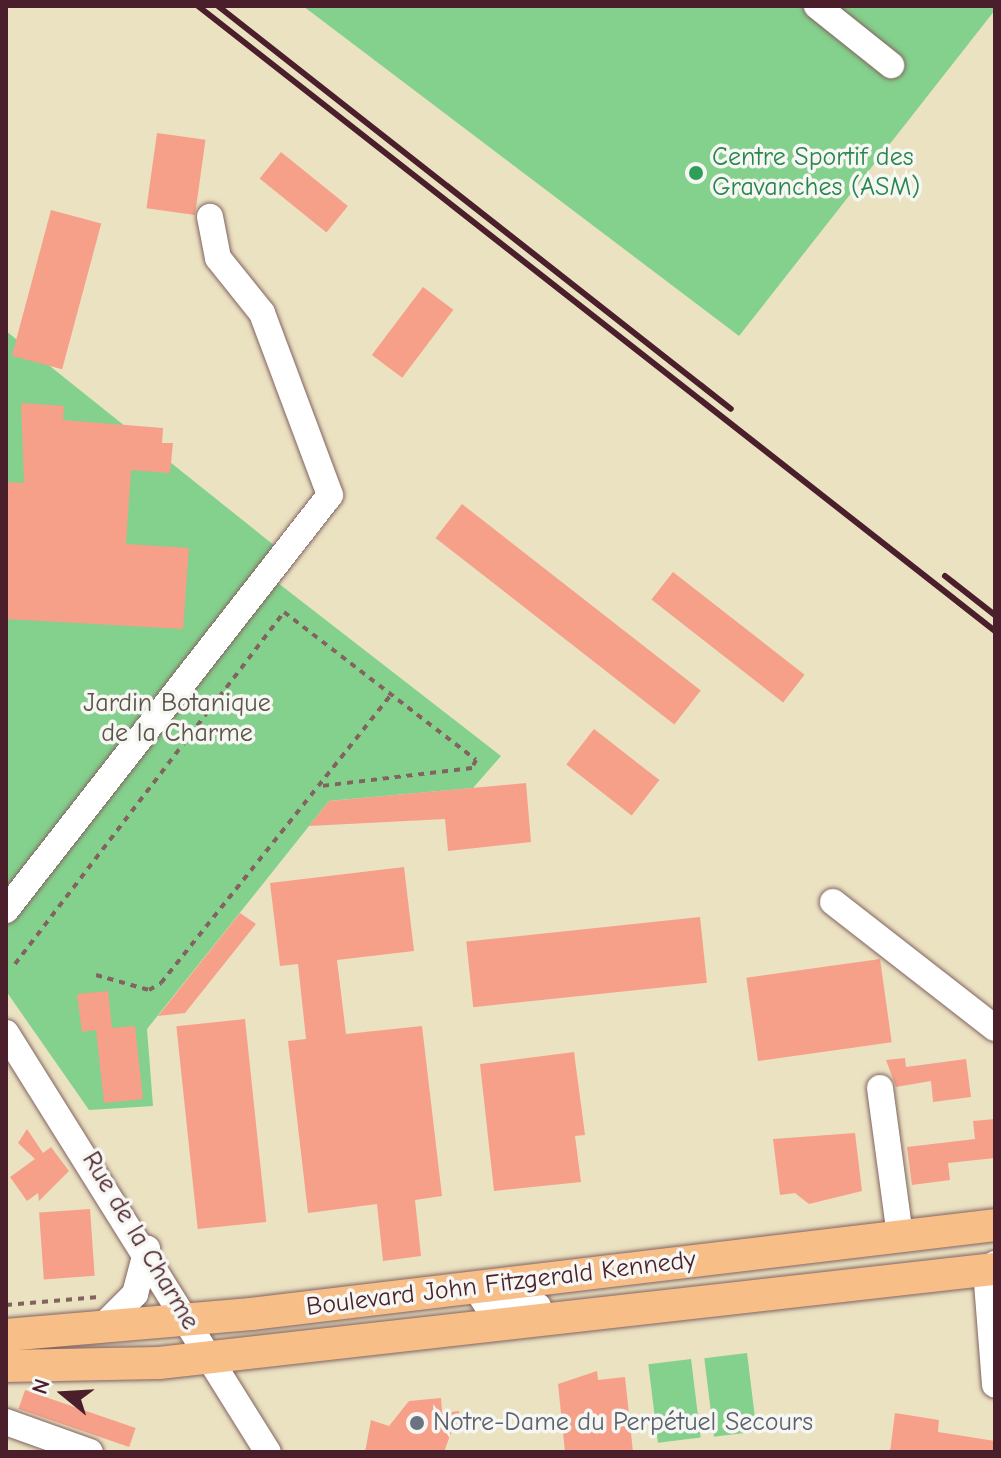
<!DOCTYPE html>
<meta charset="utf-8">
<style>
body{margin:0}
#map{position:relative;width:1001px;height:1458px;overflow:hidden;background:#ebe2c2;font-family:"Comic Neue",sans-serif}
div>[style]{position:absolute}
.green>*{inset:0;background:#84d08d;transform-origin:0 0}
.building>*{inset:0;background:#f6a08a;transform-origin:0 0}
.path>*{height:4px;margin-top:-2px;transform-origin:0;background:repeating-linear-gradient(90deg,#826360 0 6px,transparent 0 12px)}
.roads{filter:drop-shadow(0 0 2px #826360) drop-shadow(0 0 2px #826360)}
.minor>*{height:26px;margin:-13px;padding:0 13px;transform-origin:13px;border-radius:13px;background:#fff}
.major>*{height:32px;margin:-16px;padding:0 16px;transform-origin:16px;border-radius:16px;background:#f7be88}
.rail>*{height:6px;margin:-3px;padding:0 3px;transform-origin:3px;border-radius:3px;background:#4a1f2b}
.dots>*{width:22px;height:22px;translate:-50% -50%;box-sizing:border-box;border:4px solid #f6f6f2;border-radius:50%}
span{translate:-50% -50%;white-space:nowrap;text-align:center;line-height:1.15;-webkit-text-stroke:7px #f6f6f2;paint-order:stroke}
.leisure-label{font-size:26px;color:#27864d}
.left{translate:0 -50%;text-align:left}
.park-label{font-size:26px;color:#5b5448}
.street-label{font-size:26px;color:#4a1f2b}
.worship-label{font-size:26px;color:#5b616d}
.frame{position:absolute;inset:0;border:8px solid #4a1f2b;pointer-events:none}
.north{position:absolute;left:24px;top:1354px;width:80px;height:80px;-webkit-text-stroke:6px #f6f6f2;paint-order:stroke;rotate:288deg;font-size:22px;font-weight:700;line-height:32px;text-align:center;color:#4a1f2b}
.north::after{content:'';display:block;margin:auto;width:28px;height:36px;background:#4a1f2b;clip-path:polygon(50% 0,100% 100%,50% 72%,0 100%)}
</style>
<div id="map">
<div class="green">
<i style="clip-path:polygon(303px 6px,995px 6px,995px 10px,739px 336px)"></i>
<i style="clip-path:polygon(6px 331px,285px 554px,269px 576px,501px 756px,473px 788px,329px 801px,147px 1029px,153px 1106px,89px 1110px,6px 991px)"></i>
<i style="left:747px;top:1353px;width:79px;height:43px;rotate:83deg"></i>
<i style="left:691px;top:1359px;width:79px;height:43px;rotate:83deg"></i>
</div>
<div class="building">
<i style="left:157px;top:133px;width:49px;height:76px;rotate:8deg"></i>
<i style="left:281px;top:152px;width:86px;height:34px;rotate:39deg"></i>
<i style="left:51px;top:210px;width:52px;height:151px;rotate:15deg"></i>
<i style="left:423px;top:287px;width:38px;height:85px;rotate:37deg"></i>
<i style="clip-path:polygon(21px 403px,64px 406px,63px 420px,163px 428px,162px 443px,173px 443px,170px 473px,131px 470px,126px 544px,189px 548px,183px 629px,6px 619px,6px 482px,24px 483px)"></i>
<i style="left:462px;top:504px;width:303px;height:43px;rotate:38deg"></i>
<i style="left:673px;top:572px;width:167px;height:35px;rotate:38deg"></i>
<i style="left:594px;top:729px;width:83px;height:45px;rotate:38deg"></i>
<i style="clip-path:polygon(526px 783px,531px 842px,448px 851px,445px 819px,309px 826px,329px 801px)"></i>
<i style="clip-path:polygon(404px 867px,414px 951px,337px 960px,346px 1034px,422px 1026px,442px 1196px,415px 1200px,421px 1256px,383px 1261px,377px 1204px,308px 1213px,288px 1041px,306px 1039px,298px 964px,280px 966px,270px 883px)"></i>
<i style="clip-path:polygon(240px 913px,256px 924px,185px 1013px,158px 1016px)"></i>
<i style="left:700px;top:917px;width:66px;height:235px;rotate:84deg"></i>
<i style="left:880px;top:959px;width:84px;height:135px;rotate:82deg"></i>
<i style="clip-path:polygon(108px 991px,112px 1028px,135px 1026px,143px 1099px,104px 1103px,96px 1030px,82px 1032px,77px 994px)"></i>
<i style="left:245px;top:1019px;width:204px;height:69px;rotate:84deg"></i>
<i style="clip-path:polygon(574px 1052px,585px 1135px,575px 1136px,581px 1182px,494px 1191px,480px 1064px)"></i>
<i style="clip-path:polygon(905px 1058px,906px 1067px,966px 1059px,971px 1097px,933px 1102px,931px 1081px,896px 1087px,886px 1060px)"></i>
<i style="clip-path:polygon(995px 1119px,995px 1158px,948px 1163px,950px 1180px,912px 1185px,907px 1147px,975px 1139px,973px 1121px)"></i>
<i style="clip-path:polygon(27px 1129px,43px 1153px,51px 1147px,69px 1171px,39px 1201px,38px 1193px,27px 1201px,10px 1177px,35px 1159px,18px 1143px)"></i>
<i style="clip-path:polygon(855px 1133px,862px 1191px,809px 1204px,795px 1193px,780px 1195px,773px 1139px)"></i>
<i style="left:90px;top:1209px;width:67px;height:51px;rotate:86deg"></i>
<i style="clip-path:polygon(597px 1371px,598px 1380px,625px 1377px,633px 1452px,565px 1452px,558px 1384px)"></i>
<i style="left:25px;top:1390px;width:117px;height:20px;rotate:19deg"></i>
<i style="clip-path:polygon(441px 1398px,442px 1413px,459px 1411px,460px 1429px,452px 1430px,444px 1452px,365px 1452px,371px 1420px,389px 1426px,409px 1401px)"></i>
<i style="clip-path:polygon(895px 1413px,939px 1420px,938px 1432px,995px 1441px,995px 1452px,890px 1452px)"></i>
</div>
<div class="path">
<i style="left:15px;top:964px;width:443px;rotate:-52.6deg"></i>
<i style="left:284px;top:612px;width:242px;rotate:37.6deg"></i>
<i style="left:476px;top:760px;width:9px;rotate:117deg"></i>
<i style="left:472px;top:768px;width:151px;rotate:173.2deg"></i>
<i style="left:96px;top:975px;width:55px;rotate:15.8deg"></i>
<i style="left:149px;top:990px;width:14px;rotate:-30deg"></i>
<i style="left:161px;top:983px;width:369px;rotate:-51.4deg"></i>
<i style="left:6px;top:1305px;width:93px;rotate:-4.9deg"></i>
</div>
<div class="roads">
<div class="minor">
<i style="left:817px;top:6px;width:95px;rotate:38.6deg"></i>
<i style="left:833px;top:902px;width:205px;rotate:37.9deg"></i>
<i style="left:6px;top:910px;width:526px;rotate:-52.02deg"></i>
<i style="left:330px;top:495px;width:194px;rotate:-110.5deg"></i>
<i style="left:262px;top:313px;width:70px;rotate:-128.7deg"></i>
<i style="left:218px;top:258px;width:42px;rotate:-101deg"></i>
<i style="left:6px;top:1033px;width:494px;rotate:58deg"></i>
<i style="left:880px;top:1088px;width:149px;rotate:82.3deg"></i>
<i style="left:995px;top:1264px;width:11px;rotate:146deg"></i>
<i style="left:986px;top:1270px;width:115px;rotate:85.5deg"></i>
<i style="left:475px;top:1287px;width:18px;rotate:56deg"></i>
<i style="left:485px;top:1302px;width:19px;rotate:18deg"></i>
<i style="left:503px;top:1308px;width:35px;rotate:-3deg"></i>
<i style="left:102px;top:1327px;width:47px;rotate:-45deg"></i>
<i style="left:135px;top:1294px;width:47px;rotate:-75.1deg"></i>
<i style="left:6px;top:1422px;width:89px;rotate:19.7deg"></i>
</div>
<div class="major">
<i style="left:6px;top:1335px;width:246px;rotate:-4.9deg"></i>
<i style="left:251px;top:1314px;width:749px;rotate:-6.82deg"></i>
<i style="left:6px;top:1366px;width:153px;rotate:-1.1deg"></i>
<i style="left:159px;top:1363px;width:841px;rotate:-6.42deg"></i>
</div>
</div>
<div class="rail">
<i style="left:198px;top:6px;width:1013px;rotate:38.1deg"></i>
<i style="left:218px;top:6px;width:652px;rotate:38.15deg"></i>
<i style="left:945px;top:576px;width:63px;rotate:38deg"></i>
</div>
<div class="dots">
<i style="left:696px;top:173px;background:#2e9e5b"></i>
<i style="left:417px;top:1423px;background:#6b7280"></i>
</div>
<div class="leisure-label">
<span class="left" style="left:712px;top:173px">Centre Sportif des<br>Gravanches (ASM)</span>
</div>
<div class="park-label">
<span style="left:177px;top:719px">Jardin Botanique<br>de la Charme</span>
</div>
<div class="street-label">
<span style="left:140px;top:1241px;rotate:59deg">Rue de la Charme</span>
<span style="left:501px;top:1284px;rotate:-7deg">Boulevard John Fitzgerald Kennedy</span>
</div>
<div class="worship-label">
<span class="left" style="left:433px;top:1423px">Notre-Dame du Perpétuel Secours</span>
</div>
<div class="frame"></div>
<div class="north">N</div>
</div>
